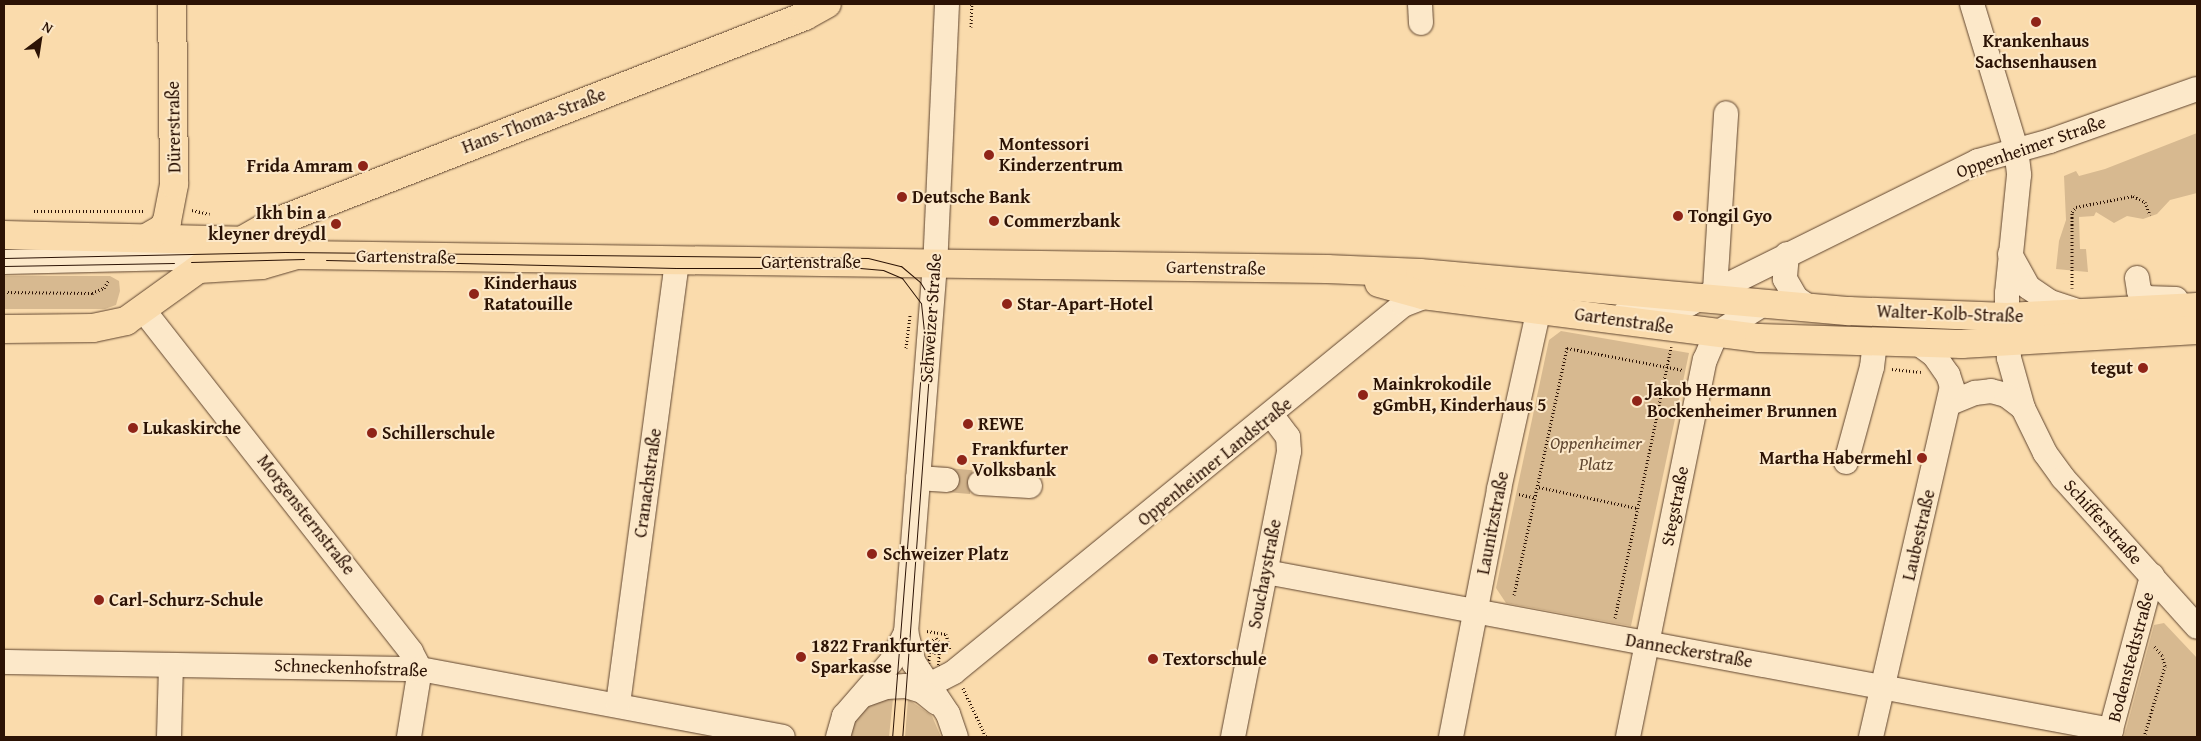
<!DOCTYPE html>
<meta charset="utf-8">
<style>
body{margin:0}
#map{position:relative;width:2201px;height:741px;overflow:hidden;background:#fadbac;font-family:"Gentium Book Plus",serif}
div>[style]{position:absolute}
.green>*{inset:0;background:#d7b990}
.minor-tunnel>*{height:24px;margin-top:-12px;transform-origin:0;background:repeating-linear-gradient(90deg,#d1b38b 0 24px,transparent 0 36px)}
.path>*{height:3px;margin-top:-1.5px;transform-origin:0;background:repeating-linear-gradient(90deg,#2c1305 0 1px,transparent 0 3.5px)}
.roads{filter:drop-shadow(0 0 1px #60452f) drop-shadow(0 0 1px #60452f)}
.minor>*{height:24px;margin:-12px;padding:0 12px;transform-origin:12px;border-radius:12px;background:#fce8c9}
.major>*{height:28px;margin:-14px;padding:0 14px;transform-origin:14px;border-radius:14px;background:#fadbac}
.tram>*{height:1px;margin:-0.5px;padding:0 0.5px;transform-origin:0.5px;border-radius:0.5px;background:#2c1305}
.dots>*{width:14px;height:14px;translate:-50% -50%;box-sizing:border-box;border:2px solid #fce8c9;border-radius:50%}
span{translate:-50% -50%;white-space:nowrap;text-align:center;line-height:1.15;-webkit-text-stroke:4px #fce8c9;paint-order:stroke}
.poi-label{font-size:18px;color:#2c1305;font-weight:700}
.left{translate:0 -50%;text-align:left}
.right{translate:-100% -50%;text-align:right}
.street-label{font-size:18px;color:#2c1305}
.park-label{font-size:18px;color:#5f452f;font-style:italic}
.frame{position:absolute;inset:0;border:5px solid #2c1305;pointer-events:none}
.north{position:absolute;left:15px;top:15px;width:50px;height:50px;-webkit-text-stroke:4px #fce8c9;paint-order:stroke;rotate:31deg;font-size:14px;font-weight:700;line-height:20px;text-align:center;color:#2c1305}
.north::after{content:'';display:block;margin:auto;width:18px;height:22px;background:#2c1305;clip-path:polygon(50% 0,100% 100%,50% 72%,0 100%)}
</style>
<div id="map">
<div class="green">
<i style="clip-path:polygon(2197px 133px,2197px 193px,2170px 200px,2157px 214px,2143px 219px,2127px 216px,2114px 223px,2096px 212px,2094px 216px,2079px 217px,2080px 249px,2086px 249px,2088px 272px,2056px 269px,2059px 241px,2066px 220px,2064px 176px,2076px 171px,2079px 176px,2105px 169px)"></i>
<i style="clip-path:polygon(4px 276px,110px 276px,119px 281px,120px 291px,116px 305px,105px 309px,4px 309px)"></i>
<i style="clip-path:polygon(1561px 331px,1689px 353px,1631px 626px,1506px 603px,1496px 588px,1549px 340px)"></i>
<i style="clip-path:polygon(2164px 623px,2197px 658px,2197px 737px,2124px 737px,2154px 625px)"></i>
<i style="clip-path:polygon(893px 698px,889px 737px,845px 737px,861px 709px,881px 699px)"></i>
<i style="clip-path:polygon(908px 699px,932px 716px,941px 737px,905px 737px)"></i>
</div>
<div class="minor-tunnel">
<i style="left:947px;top:480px;width:33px;rotate:5deg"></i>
</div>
<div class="path">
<i style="left:971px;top:27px;width:23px;rotate:-88deg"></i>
<i style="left:192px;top:210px;width:18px;rotate:13deg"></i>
<i style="left:34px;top:211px;width:112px"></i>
<i style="left:2072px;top:288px;width:76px;rotate:-90deg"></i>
<i style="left:2072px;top:212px;width:6px;rotate:-51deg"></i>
<i style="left:2076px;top:207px;width:58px;rotate:-10.9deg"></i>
<i style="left:2133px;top:196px;width:13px;rotate:27deg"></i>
<i style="left:2145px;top:202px;width:14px;rotate:69deg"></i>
<i style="left:4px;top:292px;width:88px;rotate:0.7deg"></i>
<i style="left:92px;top:293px;width:13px;rotate:-23deg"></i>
<i style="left:104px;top:288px;width:9px;rotate:-58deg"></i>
<i style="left:906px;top:348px;width:33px;rotate:-83deg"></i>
<i style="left:1892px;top:369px;width:29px;rotate:6deg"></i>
<i style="left:1539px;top:487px;width:100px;rotate:12.1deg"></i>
<i style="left:1519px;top:494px;width:17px;rotate:13deg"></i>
<i style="left:1514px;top:595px;width:253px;rotate:-77.9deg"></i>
<i style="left:1567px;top:348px;width:118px;rotate:10.7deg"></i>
<i style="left:1615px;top:618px;width:277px;rotate:-78.3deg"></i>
<i style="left:927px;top:631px;width:19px;rotate:9deg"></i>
<i style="left:946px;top:634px;width:16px;rotate:76deg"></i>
<i style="left:936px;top:638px;width:6px;rotate:51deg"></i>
<i style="left:940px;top:643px;width:32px;rotate:94deg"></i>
<i style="left:938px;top:675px;width:5px;rotate:158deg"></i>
<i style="left:933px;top:677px;width:6px;rotate:-149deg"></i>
<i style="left:928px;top:674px;width:32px;rotate:-86deg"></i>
<i style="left:930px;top:642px;width:7px;rotate:-34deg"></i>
<i style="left:934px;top:654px;width:12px;rotate:-85deg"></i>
<i style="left:963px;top:688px;width:54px;rotate:64.9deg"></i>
<i style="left:2144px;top:737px;width:74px;rotate:-73.5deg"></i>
<i style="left:2165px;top:666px;width:11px;rotate:-105deg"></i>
<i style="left:2162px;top:655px;width:12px;rotate:-132deg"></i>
</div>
<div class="roads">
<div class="minor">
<i style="left:947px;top:4px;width:260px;rotate:92.6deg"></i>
<i style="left:935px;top:264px;width:369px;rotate:94.5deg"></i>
<i style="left:906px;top:632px;width:32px;rotate:76deg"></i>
<i style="left:914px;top:663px;width:61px;rotate:56.3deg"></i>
<i style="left:948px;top:714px;width:24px;rotate:71deg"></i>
<i style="left:1420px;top:4px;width:19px;rotate:87deg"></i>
<i style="left:1972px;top:4px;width:152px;rotate:73.1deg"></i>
<i style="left:2016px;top:149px;width:26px;rotate:83deg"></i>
<i style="left:2019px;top:175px;width:119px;rotate:95.8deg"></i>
<i style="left:2007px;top:293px;width:37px;rotate:90deg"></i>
<i style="left:2007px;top:330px;width:28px;rotate:86deg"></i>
<i style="left:2009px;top:358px;width:52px;rotate:74.4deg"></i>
<i style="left:2023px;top:408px;width:50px;rotate:63.9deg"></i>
<i style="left:2045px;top:453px;width:31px;rotate:54deg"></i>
<i style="left:2063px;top:478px;width:200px;rotate:48deg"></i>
<i style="left:1787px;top:254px;width:25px;rotate:95deg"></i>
<i style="left:1785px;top:279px;width:22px;rotate:60deg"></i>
<i style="left:1796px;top:298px;width:16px;rotate:35deg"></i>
<i style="left:2010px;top:254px;width:38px;rotate:61deg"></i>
<i style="left:2028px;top:287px;width:27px;rotate:34deg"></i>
<i style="left:2050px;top:302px;width:32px;rotate:18deg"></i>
<i style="left:4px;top:262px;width:218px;rotate:-1.3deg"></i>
<i style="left:2137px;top:278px;width:13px;rotate:81deg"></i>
<i style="left:2139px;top:291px;width:10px;rotate:45deg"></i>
<i style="left:2146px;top:298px;width:30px;rotate:2deg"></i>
<i style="left:1715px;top:290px;width:177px;rotate:-86.4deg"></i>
<i style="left:144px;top:311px;width:433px;rotate:51.9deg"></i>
<i style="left:411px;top:652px;width:19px;rotate:62deg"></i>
<i style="left:420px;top:669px;width:69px;rotate:99.2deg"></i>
<i style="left:1625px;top:313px;width:49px;rotate:-4.7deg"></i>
<i style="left:1674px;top:309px;width:16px;rotate:-18deg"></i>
<i style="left:1689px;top:304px;width:322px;rotate:-26.3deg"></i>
<i style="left:1978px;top:161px;width:75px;rotate:-15.5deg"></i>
<i style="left:2050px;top:141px;width:156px;rotate:-19.5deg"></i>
<i style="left:1950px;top:403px;width:27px;rotate:-22deg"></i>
<i style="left:1975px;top:393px;width:16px;rotate:-7deg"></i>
<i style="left:1991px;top:391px;width:16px;rotate:15deg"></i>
<i style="left:2006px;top:395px;width:21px;rotate:37deg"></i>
<i style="left:1846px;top:462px;width:98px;rotate:-74.7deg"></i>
<i style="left:1872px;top:367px;width:25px;rotate:-83deg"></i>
<i style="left:918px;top:478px;width:29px;rotate:4deg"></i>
<i style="left:980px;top:483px;width:50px;rotate:3.4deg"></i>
<i style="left:1266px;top:572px;width:860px;rotate:10.59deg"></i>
<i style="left:4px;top:662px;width:416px;rotate:1deg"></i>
<i style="left:420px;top:669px;width:369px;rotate:10.6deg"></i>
<i style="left:927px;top:686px;width:30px;rotate:-27deg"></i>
<i style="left:954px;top:672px;width:580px;rotate:-39.26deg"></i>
<i style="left:1403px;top:305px;width:33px;rotate:-21deg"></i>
<i style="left:864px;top:695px;width:23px;rotate:-20deg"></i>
<i style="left:886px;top:687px;width:20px;rotate:-3deg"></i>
<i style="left:906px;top:686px;width:17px;rotate:17deg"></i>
<i style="left:922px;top:691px;width:19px;rotate:39deg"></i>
<i style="left:618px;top:704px;width:447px;rotate:-82.4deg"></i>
<i style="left:169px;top:737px;width:72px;rotate:-88.4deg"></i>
<i style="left:838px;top:737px;width:22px;rotate:-74deg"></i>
<i style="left:844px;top:716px;width:72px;rotate:-49deg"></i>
<i style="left:891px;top:662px;width:34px;rotate:-63deg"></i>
<i style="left:1233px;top:737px;width:291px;rotate:-78.9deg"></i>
<i style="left:1289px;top:451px;width:14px;rotate:-94deg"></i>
<i style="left:1288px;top:437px;width:26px;rotate:-127deg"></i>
<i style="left:1451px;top:737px;width:253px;rotate:-79deg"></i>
<i style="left:1499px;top:489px;width:184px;rotate:-77.5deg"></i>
<i style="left:1628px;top:737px;width:385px;rotate:-78.5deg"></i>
<i style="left:1705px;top:360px;width:28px;rotate:-67deg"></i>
<i style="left:1716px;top:334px;width:58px;rotate:-32.3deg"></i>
<i style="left:1871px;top:737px;width:359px;rotate:-77deg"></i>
<i style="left:1952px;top:387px;width:13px;rotate:-108deg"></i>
<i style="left:1948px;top:375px;width:24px;rotate:-125deg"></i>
<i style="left:1934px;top:355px;width:19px;rotate:-144deg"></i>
<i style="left:2109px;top:737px;width:167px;rotate:-75deg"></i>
</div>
<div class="major">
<i style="left:4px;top:235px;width:238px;rotate:1.4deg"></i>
<i style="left:242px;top:241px;width:61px;rotate:13.3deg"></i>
<i style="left:301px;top:255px;width:1026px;rotate:0.78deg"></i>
<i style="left:1327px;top:269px;width:93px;rotate:2.5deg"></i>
<i style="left:1420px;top:273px;width:431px;rotate:5.1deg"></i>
<i style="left:1849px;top:311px;width:158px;rotate:2.2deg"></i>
<i style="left:2007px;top:317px;width:190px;rotate:-3deg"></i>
<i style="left:146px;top:238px;width:20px;rotate:-30deg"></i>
<i style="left:163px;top:228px;width:8px;rotate:-60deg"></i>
<i style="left:167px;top:221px;width:38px;rotate:-79deg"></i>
<i style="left:174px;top:184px;width:180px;rotate:-90.6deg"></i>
<i style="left:199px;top:269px;width:63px;rotate:-3.6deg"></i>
<i style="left:262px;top:265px;width:35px;rotate:-16deg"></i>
<i style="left:1379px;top:283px;width:46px;rotate:15.3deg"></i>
<i style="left:1423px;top:295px;width:339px;rotate:7.3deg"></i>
<i style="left:1759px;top:338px;width:203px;rotate:1.7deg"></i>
<i style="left:1962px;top:344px;width:235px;rotate:-3.4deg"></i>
<i style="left:4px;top:329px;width:89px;rotate:-0.6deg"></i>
<i style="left:93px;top:328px;width:34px;rotate:-12deg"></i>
<i style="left:126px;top:321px;width:118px;rotate:-35.7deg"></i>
<i style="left:222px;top:252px;width:56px;rotate:-29.7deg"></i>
<i style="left:271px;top:224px;width:573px;rotate:-21.28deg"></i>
<i style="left:805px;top:16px;width:25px;rotate:-29deg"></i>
</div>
</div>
<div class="tram">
<i style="left:4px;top:258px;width:281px;rotate:-1.2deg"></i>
<i style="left:285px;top:252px;width:583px;rotate:0.59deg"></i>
<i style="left:868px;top:258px;width:34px;rotate:14deg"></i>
<i style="left:901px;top:266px;width:25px;rotate:40deg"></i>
<i style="left:920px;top:282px;width:19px;rotate:58deg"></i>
<i style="left:930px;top:298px;width:20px;rotate:81deg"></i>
<i style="left:933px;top:318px;width:420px;rotate:94.2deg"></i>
<i style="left:326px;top:260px;width:350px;rotate:1.3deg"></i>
<i style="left:676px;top:268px;width:184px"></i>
<i style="left:860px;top:268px;width:23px;rotate:5deg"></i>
<i style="left:883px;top:270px;width:21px;rotate:23deg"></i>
<i style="left:902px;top:278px;width:31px;rotate:53deg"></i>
<i style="left:921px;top:303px;width:29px;rotate:84deg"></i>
<i style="left:924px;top:332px;width:406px;rotate:94.5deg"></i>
<i style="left:191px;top:262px;width:113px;rotate:-1.5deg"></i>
<i style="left:4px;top:266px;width:170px;rotate:-1deg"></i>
</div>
<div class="dots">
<i style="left:2036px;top:22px;background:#8f2418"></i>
<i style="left:989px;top:155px;background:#8f2418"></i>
<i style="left:363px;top:166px;background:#8f2418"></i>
<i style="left:902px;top:197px;background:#8f2418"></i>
<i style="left:1678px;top:216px;background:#8f2418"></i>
<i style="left:994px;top:221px;background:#8f2418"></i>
<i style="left:336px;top:224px;background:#8f2418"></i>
<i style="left:474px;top:294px;background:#8f2418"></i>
<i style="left:1007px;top:304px;background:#8f2418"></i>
<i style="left:2143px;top:368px;background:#8f2418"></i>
<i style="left:1363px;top:395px;background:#8f2418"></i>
<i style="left:1637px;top:401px;background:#8f2418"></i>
<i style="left:968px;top:424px;background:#8f2418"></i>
<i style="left:133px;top:428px;background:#8f2418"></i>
<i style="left:372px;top:433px;background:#8f2418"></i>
<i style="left:1922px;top:458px;background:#8f2418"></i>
<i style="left:962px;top:460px;background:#8f2418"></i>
<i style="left:872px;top:554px;background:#8f2418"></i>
<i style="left:99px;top:600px;background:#8f2418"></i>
<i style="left:801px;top:657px;background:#8f2418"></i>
<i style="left:1153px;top:659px;background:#8f2418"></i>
</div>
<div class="poi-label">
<span style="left:2036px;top:52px">Krankenhaus<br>Sachsenhausen</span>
<span class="left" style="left:999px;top:155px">Montessori<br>Kinderzentrum</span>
<span class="right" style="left:353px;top:166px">Frida Amram</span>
<span class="left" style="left:912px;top:197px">Deutsche Bank</span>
<span class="right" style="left:326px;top:224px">Ikh bin a<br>kleyner dreydl</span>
<span class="left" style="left:1688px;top:216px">Tongil Gyo</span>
<span class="left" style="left:1004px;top:221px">Commerzbank</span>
<span class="left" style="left:484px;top:294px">Kinderhaus<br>Ratatouille</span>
<span class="left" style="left:1017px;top:304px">Star-Apart-Hotel</span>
<span class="right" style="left:2133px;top:368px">tegut</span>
<span class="left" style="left:1373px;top:395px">Mainkrokodile<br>gGmbH, Kinderhaus 5</span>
<span class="left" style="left:1647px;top:401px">Jakob Hermann<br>Bockenheimer Brunnen</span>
<span class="left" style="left:978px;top:424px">REWE</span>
<span class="left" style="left:143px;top:428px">Lukaskirche</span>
<span class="left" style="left:382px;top:433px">Schillerschule</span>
<span class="left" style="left:972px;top:460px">Frankfurter<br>Volksbank</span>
<span class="right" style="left:1912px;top:458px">Martha Habermehl</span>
<span class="left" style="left:883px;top:554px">Schweizer Platz</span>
<span class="left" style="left:109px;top:600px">Carl-Schurz-Schule</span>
<span class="left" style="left:811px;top:657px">1822 Frankfurter<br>Sparkasse</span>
<span class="left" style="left:1163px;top:659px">Textorschule</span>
</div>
<div class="street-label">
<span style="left:534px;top:121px;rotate:-21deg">Hans-Thoma-Straße</span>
<span style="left:174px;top:127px;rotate:-91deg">Dürerstraße</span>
<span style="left:2031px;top:147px;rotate:-19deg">Oppenheimer Straße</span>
<span style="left:406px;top:257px;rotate:1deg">Gartenstraße</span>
<span style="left:811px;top:262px">Gartenstraße</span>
<span style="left:1216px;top:268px;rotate:1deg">Gartenstraße</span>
<span style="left:1950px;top:314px;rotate:2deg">Walter-Kolb-Straße</span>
<span style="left:931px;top:318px;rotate:-86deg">Schweizer Straße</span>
<span style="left:1624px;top:321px;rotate:8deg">Gartenstraße</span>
<span style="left:1215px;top:462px;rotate:-39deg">Oppenheimer Landstraße</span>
<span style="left:648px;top:483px;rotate:-82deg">Cranachstraße</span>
<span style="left:1675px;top:506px;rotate:-79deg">Stegstraße</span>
<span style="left:306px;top:515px;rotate:52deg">Morgensternstraße</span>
<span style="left:2103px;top:522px;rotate:48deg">Schifferstraße</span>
<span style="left:1493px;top:523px;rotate:-79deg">Launitzstraße</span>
<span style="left:1919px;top:535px;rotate:-77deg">Laubestraße</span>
<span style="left:1265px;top:574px;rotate:-79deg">Souchaystraße</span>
<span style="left:1689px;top:651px;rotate:10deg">Danneckerstraße</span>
<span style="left:2131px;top:657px;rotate:-75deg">Bodenstedtstraße</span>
<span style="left:351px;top:668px;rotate:2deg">Schneckenhofstraße</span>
</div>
<div class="park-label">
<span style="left:1596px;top:454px">Oppenheimer<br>Platz</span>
</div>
<div class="frame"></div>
<div class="north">N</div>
</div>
